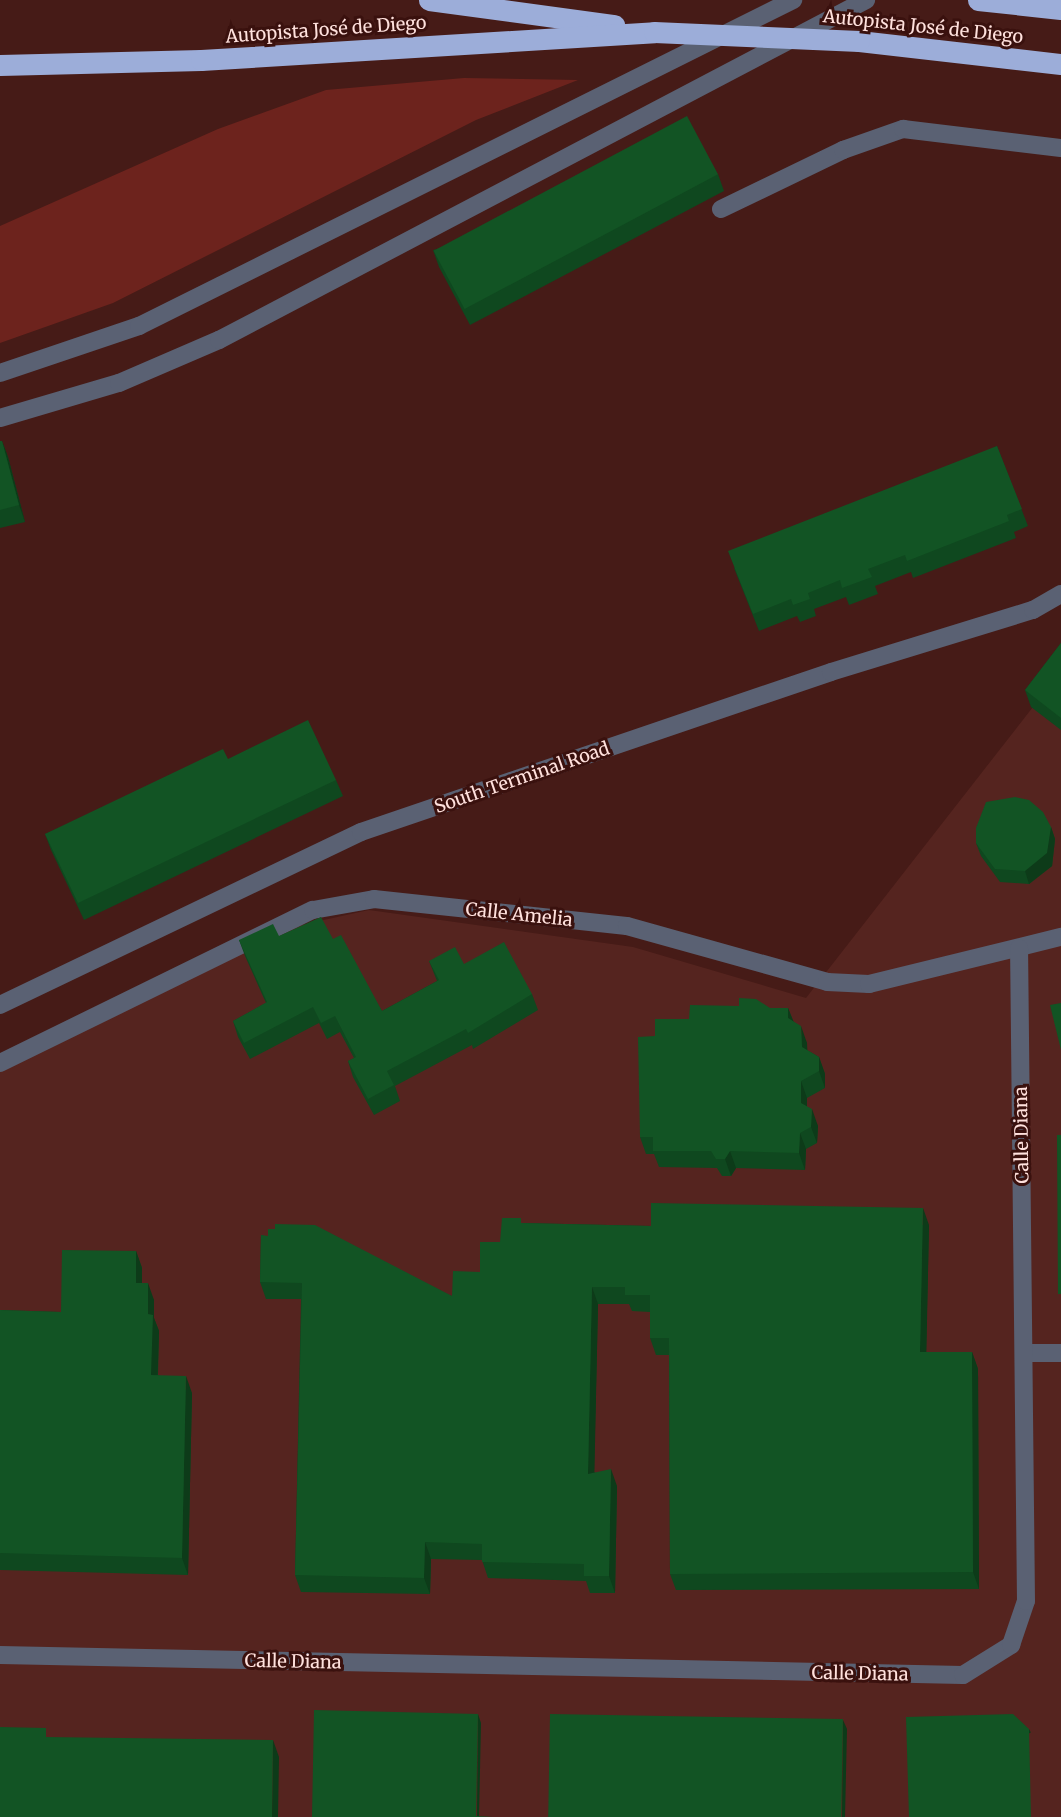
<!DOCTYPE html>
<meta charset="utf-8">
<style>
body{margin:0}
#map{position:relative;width:1061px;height:1817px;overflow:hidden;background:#461b17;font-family:Merriweather,serif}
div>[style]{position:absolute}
.built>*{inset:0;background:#55241f}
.green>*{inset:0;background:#6d231d}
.minor>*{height:18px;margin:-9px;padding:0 9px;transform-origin:9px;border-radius:9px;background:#5a6173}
.tertiary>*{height:18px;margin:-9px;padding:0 9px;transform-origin:9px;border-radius:9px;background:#5a6173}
.motorway>*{height:21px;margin:-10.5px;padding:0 10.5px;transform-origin:10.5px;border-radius:10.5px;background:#9cadd9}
.motorway-bridge>*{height:21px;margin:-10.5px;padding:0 10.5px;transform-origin:10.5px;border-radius:10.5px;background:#9cadd9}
.wall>*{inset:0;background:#0f481f}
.shaded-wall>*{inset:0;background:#0d3b19;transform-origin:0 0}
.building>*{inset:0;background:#125424;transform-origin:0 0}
span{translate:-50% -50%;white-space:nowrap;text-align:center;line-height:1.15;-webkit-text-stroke:6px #3a110e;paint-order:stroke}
.street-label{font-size:18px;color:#ffe1dd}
</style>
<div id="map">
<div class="built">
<i style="clip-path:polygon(1061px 671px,1061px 1817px,0 1817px,0 1070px,283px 929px,369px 910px,633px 947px,806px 998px)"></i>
</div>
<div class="green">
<i style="clip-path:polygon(464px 78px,578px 80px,476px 120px,113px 303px,0 343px,0 226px,218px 129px,326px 90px)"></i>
</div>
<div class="minor">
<i style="left:721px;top:209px;width:136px;rotate:-25.8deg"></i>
<i style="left:843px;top:150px;width:64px;rotate:-19.3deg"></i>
<i style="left:903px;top:129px;width:159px;rotate:6.9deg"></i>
<i style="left:0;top:1005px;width:400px;rotate:-25.6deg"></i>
<i style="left:361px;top:832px;width:496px;rotate:-18.8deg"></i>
<i style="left:831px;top:672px;width:211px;rotate:-17.1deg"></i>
<i style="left:1033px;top:610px;width:32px;rotate:-30deg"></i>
<i style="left:0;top:1063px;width:348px;rotate:-26.1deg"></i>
<i style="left:313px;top:910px;width:62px;rotate:-10.2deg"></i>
<i style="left:374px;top:899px;width:254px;rotate:6.1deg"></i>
<i style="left:627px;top:926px;width:208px;rotate:15.6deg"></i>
<i style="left:827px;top:982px;width:42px;rotate:2.7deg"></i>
<i style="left:869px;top:984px;width:198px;rotate:-13.8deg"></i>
<i style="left:1025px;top:1353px;width:36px"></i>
<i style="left:0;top:1655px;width:963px;rotate:1.19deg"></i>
<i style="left:963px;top:1675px;width:57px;rotate:-32deg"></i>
<i style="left:1011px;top:1645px;width:46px;rotate:-71.2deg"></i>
<i style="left:1026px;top:1601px;width:653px;rotate:-90.61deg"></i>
</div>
<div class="tertiary">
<i style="left:0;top:373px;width:147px;rotate:-18.7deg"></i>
<i style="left:139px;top:326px;width:731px;rotate:-26.49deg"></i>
<i style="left:0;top:418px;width:124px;rotate:-16.4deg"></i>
<i style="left:119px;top:383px;width:109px;rotate:-23.3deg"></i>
<i style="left:219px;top:340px;width:731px;rotate:-27.72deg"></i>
</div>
<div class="motorway">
<i style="left:429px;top:0;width:187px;rotate:7.7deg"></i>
<i style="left:978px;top:0;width:83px;rotate:6.2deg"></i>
<i style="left:859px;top:41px;width:203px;rotate:6.5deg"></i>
<i style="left:0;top:65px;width:201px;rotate:-1.4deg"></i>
<i style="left:201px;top:60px;width:454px;rotate:-3.5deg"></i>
</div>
<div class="motorway-bridge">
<i style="left:654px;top:32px;width:205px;rotate:2.5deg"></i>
</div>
<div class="wall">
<i style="clip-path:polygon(718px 174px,724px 191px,470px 325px,439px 267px,433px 250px)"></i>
<i style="clip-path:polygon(0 441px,2px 441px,8px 457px,25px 522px,0 528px)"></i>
<i style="clip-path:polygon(997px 446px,1028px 526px,1014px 532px,1016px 538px,913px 578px,911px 572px,875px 586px,878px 594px,849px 605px,846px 597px,814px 609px,816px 616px,800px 622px,797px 616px,759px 631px,734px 568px)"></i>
<i style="clip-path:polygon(1061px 643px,1061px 730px,1031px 707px,1025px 690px)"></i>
<i style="clip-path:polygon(228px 759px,336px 780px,343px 796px,84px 920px,51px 850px,45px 834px)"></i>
<i style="clip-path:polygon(1051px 827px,1055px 839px,1052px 866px,1029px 884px,1000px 882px,981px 856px,976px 843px)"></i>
<i style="clip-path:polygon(333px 939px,382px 1011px,437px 981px,429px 961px,464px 964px,532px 994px,538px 1010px,473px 1049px,472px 1045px,395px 1086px,400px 1101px,374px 1115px,353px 1077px,348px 1061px,354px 1058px,340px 1032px,327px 1039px,319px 1023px,250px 1059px,238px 1037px,233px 1021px,266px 1003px,245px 956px,239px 940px)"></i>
<i style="clip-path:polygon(770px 1008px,788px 1008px,793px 1021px,807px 1043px,807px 1050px,819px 1057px,825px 1074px,825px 1088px,807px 1098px,807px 1107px,818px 1126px,817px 1143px,806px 1149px,805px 1170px,736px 1168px,731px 1176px,722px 1176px,717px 1168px,659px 1167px,654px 1154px,646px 1154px,640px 1137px,655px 1036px)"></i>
<i style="clip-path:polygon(523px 1223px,651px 1226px,929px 1225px,926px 1352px,972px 1352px,978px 1369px,979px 1589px,676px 1590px,670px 1574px,669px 1355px,656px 1355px,650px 1338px,650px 1312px,632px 1311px,629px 1304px,598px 1304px,594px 1472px,617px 1486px,615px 1593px,590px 1593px,586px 1581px,488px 1578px,482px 1560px,431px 1559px,430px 1594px,301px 1592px,295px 1575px,301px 1299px,266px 1299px,260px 1282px,261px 1235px,452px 1296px,480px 1272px,500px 1242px)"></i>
<i style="clip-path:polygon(136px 1251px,142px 1268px,142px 1283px,154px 1300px,154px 1318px,159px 1331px,158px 1375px,192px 1393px,188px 1575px,0 1570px,0 1310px,61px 1312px)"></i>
</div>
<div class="shaded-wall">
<i style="clip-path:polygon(2px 441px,8px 457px,25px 522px,19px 505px)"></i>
<i style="clip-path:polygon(1051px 827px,1055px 839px,1052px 866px,1029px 884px,1025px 871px)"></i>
<i style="clip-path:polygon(788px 1008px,795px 1025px,788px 1018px)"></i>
<i style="clip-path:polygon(801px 1026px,807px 1043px,808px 1064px,802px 1047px)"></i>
<i style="clip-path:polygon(819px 1057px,825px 1074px,825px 1088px,819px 1071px)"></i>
<i style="clip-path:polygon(801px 1081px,807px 1098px,807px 1120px,801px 1103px)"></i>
<i style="clip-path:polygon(812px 1109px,818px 1126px,817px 1143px,811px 1127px)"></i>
<i style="clip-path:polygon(800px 1133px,806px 1149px,805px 1170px,799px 1153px)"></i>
<i style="clip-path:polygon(730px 1151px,736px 1168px,731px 1176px,725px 1159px)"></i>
<i style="clip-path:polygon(923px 1208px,929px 1225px,926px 1369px,920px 1352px)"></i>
<i style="clip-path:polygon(136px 1251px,142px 1268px,142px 1300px,136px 1283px)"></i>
<i style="clip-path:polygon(148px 1283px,154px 1300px,154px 1318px,159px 1331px,157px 1392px,151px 1375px,148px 1314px)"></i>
<i style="clip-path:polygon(592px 1287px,598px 1304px,594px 1490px,588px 1474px)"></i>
<i style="clip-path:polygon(972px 1352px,978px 1369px,979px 1589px,973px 1572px)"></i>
<i style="clip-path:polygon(186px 1376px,192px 1393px,188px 1575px,182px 1558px)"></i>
<i style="clip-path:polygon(611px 1469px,617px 1486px,615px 1593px,609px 1576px)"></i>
<i style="clip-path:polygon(425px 1542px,431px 1559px,430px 1594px,424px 1578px)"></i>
<i style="clip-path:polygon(478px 1714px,481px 1723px,479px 1817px,477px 1817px)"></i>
<i style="clip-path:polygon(843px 1720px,847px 1729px,845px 1817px,842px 1817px)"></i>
<i style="left:1029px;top:1729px;width:4px;height:88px;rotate:63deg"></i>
<i style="clip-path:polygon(273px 1740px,279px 1757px,278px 1817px,272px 1817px)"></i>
</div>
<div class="building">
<i style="left:687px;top:116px;width:66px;height:287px;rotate:62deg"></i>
<i style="clip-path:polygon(0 441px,2px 441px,19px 505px,0 510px)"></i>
<i style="clip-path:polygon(997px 446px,1022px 509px,1007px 515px,1009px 521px,907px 561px,905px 555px,868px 569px,872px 577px,842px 588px,840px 580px,808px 593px,810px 599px,793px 605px,791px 599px,753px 614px,728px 551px)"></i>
<i style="clip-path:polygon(1061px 643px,1061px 718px,1025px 690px)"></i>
<i style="clip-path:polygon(308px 720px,336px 780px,78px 903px,45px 834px,223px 749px,228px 759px)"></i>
<i style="clip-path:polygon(1015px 797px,1029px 800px,1043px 812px,1051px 827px,1047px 853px,1025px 871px,995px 869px,976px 843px,976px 828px,986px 802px)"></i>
<i style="clip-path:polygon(321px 917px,333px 939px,341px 935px,382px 1011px,439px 980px,429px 961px,455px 947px,464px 964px,504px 942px,532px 994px,468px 1033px,466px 1029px,387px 1071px,394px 1085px,368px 1099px,348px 1061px,356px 1057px,335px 1016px,321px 1023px,313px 1007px,244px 1043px,233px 1021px,267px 1002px,239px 940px,273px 924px,279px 936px)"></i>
<i style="clip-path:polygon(739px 998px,756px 999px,770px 1008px,788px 1008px,788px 1018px,801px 1026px,802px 1047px,819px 1057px,819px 1071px,801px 1081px,801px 1103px,812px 1109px,811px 1127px,800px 1133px,799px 1153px,730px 1151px,725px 1159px,716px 1159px,711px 1151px,653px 1151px,653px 1137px,640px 1137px,638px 1037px,655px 1036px,655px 1019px,689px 1019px,690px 1005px,739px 1006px)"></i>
<i style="clip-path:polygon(1061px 1003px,1061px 1050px,1050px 1005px)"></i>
<i style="clip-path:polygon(1057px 1135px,1061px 1135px,1061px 1294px,1058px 1294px)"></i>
<i style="clip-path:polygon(651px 1203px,923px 1208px,920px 1352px,972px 1352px,973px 1572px,670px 1574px,669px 1338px,650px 1338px,650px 1295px,625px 1295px,625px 1287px,592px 1287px,588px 1474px,611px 1469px,609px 1576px,584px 1576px,584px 1564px,482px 1562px,482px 1544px,425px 1542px,424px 1578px,295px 1575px,302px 1283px,260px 1282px,261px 1235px,268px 1236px,268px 1229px,275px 1229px,275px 1224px,315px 1225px,452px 1296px,453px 1271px,480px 1272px,480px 1242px,500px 1242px,502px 1218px,521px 1218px,521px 1223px,651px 1226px)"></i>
<i style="clip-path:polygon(62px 1250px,136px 1251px,136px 1283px,148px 1283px,148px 1314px,153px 1315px,151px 1375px,186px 1376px,182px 1558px,0 1553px,0 1310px,61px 1312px)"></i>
<i style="clip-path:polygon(314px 1710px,478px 1714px,476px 1816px,493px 1817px,312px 1817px)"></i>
<i style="left:550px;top:1714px;width:293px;height:103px;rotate:1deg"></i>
<i style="clip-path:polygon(1013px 1714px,1029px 1729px,1031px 1817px,909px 1817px,906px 1717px)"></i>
<i style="clip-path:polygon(0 1727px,46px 1728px,46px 1737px,273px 1740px,272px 1817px,0 1817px)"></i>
</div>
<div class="street-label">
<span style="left:923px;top:27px;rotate:6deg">Autopista José de Diego</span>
<span style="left:326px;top:30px;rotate:-4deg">Autopista José de Diego</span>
<span style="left:522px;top:778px;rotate:-19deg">South Terminal Road</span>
<span style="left:519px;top:915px;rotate:6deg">Calle Amelia</span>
<span style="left:1022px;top:1135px;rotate:-91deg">Calle Diana</span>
<span style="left:293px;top:1662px;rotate:1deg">Calle Diana</span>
<span style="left:860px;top:1674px;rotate:1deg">Calle Diana</span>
</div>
</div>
